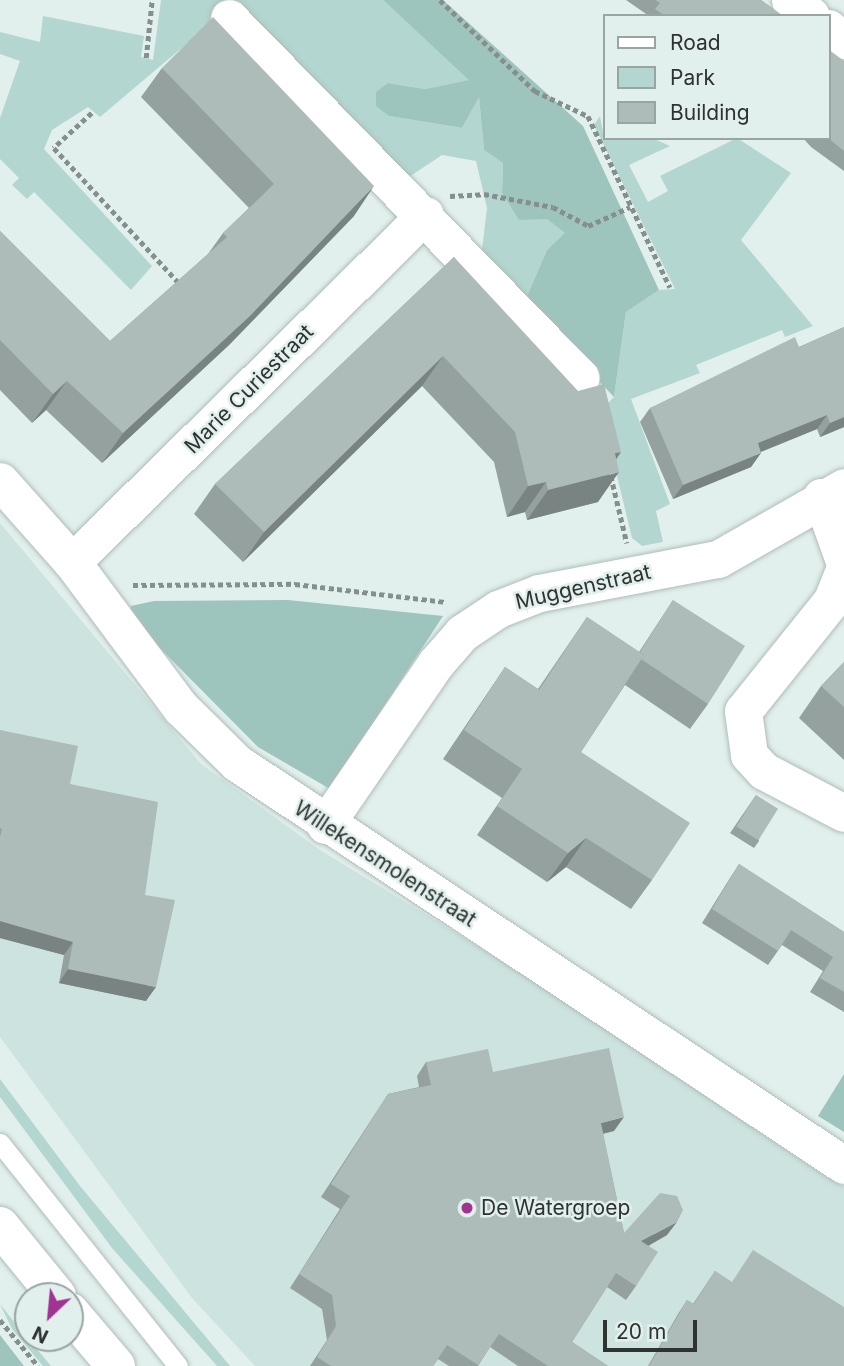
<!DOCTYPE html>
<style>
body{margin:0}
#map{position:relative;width:844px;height:1366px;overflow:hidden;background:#e2f0ed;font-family:Inter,sans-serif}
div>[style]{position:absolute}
.built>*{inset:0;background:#cde3df}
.green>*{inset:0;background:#b3d6d0}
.forest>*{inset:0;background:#9ec4be}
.path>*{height:4.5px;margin-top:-2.25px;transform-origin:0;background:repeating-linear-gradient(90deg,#858f8d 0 5px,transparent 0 8.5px)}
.roads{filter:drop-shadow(0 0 2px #afbdba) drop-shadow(0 0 2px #afbdba)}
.lane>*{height:19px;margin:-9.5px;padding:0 9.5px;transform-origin:9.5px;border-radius:9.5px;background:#fff}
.street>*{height:37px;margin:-18.5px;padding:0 18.5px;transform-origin:18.5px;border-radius:18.5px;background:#fff}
.secondary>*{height:38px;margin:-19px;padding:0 19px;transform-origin:19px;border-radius:19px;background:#fff}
.wall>*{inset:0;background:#95a19f}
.shaded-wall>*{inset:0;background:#798382}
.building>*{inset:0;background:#adbbb9;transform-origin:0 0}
.dots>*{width:19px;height:19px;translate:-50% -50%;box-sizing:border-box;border:4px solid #e2f0ed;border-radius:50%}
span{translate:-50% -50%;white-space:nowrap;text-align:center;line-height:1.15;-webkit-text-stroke:5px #e2f0ed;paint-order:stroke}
.street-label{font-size:21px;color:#2e3332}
.poi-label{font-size:21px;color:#2e3332}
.left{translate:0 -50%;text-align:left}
.legend{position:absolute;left:603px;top:14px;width:228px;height:126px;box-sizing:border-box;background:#e2f0ed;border:2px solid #9aa4a2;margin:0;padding:9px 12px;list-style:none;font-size:21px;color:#2e3332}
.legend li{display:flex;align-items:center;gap:14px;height:35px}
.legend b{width:35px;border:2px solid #9aa4a2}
.north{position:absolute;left:14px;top:1282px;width:70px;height:70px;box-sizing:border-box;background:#e2f0ed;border:2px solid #9aa4a2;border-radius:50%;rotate:206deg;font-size:19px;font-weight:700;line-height:28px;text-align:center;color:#2e3332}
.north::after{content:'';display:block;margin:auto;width:24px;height:32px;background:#a13392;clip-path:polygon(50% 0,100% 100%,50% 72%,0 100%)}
.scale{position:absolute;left:603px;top:1320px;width:94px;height:32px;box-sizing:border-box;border:4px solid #2e3332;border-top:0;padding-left:9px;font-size:21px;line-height:24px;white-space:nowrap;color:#2e3332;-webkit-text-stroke:5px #e2f0ed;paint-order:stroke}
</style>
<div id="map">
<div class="built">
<i style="clip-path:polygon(0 523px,201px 764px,320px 850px,590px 1015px,844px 1187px,844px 1366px,255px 1366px,192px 1298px,0 1037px)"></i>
</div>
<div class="green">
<i style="clip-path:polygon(161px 0,383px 0,470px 80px,425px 89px,388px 83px,389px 116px,462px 128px,479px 96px,484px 150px,503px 163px,502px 193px,519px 219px,547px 219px,566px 233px,547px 250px,524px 303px,481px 258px,487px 208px,476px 161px,442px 155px,406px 179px,236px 2px,100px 117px,88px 107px,52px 130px,44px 149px,152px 266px,131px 290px,34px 192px,27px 199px,12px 185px,19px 178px,0 159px,0 118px,20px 61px,0 54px,0 32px,40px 42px,43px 16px,144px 36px,141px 57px,153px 60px)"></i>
<i style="clip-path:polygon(600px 116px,604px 138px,652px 138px,670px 146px,629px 165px,648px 202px,668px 191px,660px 176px,737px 138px,791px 173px,741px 240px,813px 326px,785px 337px,782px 330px,696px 365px,700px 373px,631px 399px,670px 504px,656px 511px,663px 542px,642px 546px,632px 538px,601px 410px,614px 397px,626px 312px,659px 290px,675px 289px,594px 125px)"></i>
<i style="clip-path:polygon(0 1079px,80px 1186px,230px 1366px,217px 1366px,112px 1248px,0 1097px)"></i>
<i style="clip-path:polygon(0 1304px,11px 1318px,51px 1366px,43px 1366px,12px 1329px)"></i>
</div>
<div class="forest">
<i style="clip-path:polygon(383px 0,443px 0,583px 126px,659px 290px,626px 312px,614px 397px,524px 303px,547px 250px,565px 233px,547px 219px,519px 220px,502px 193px,503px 163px,484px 150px,479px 97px,462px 128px,389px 116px,376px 106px,376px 92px,388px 83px,425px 89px,469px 80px)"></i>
<i style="clip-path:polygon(288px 600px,443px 616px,330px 789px,258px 747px,131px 619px,131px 606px,154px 601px)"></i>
<i style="clip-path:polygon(844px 1074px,844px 1132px,818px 1116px)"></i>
<i style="clip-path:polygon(0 1334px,0 1335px,24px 1366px,0 1366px)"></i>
</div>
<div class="path">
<i style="left:440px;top:0;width:132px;rotate:43.8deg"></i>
<i style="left:535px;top:91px;width:59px;rotate:25.3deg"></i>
<i style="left:588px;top:116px;width:190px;rotate:64.4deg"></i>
<i style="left:146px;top:58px;width:58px;rotate:-84.1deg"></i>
<i style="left:92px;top:113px;width:52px;rotate:137.4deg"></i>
<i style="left:54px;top:148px;width:187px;rotate:47.2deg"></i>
<i style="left:450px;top:196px;width:34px;rotate:-3deg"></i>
<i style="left:484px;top:194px;width:70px;rotate:10.7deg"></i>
<i style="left:553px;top:207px;width:40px;rotate:28deg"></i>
<i style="left:588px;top:226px;width:46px;rotate:-24.3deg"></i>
<i style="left:611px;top:476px;width:69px;rotate:76.6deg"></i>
<i style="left:133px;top:585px;width:162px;rotate:-0.4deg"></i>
<i style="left:295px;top:584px;width:151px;rotate:6.8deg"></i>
<i style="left:0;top:1320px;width:60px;rotate:50.4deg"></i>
</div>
<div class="roads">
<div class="lane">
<i style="left:0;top:1143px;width:285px;rotate:51.4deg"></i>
</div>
<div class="street">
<i style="left:790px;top:0;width:26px;rotate:37deg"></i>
<i style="left:229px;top:18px;width:503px;rotate:45.64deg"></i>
<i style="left:828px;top:28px;width:20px;rotate:37deg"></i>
<i style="left:0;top:481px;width:108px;rotate:48.4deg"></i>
<i style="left:72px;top:562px;width:182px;rotate:53.3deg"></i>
<i style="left:181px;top:708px;width:78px;rotate:44.5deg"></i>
<i style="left:237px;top:763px;width:728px;rotate:33.52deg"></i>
<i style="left:821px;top:497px;width:68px;rotate:70.2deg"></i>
<i style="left:72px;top:562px;width:495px;rotate:-44.5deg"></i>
<i style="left:844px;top:570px;width:32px;rotate:112deg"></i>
<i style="left:832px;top:600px;width:142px;rotate:128.7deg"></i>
<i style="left:743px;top:711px;width:44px;rotate:82.2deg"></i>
<i style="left:749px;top:755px;width:22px;rotate:47deg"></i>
<i style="left:764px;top:771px;width:90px;rotate:27.7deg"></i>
<i style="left:325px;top:825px;width:196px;rotate:-55.6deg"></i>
<i style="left:436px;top:663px;width:40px;rotate:-49deg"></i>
<i style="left:462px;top:633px;width:43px;rotate:-33.7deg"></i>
<i style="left:498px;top:609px;width:44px;rotate:-21.3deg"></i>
<i style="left:539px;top:593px;width:182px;rotate:-10.8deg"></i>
<i style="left:718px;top:559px;width:145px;rotate:-29.7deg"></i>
</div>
<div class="secondary">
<i style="left:0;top:1226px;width:90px;rotate:50.8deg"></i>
<i style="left:70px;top:1312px;width:71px;rotate:49.6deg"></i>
</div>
</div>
<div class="wall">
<i style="clip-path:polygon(626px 0,761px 0,783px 16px,649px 16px)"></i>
<i style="clip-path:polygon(844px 61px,844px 171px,811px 147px,803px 138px,828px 138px)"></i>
<i style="clip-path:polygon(162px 68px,354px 216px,229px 345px,102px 463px,46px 410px,32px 423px,0 390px,0 231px,110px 341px,208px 254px,223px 233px,249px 208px,141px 97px)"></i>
<i style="clip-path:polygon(454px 257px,616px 459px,598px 502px,527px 520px,525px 512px,507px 517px,494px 462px,422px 386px,243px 562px,194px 514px,215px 484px)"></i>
<i style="clip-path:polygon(844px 327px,844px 427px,820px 437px,817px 429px,761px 452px,751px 467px,673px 499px,640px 422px,650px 408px,799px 347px)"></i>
<i style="clip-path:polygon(673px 600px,708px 704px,690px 729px,625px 685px,581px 752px,652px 880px,631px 909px,566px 867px,547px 882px,477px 835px,502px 798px,443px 759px,505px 667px,538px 689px,587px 617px,639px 652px)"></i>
<i style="clip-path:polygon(844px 662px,844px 760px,799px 718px,821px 686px)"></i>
<i style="clip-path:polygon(0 730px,70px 784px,145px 895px,146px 1001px,59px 983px,64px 955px,0 938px)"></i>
<i style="clip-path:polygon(756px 795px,759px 841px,754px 848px,730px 833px)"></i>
<i style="clip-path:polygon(739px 864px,844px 932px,844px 1012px,810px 992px,823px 971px,782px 945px,768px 965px,702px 923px,730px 878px)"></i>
<i style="clip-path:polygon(426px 1062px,493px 1072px,614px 1131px,603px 1134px,624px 1233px,667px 1235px,648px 1246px,636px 1286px,626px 1300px,607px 1287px,572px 1342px,608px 1366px,518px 1366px,490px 1347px,478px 1366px,449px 1366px,438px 1359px,433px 1366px,310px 1366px,327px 1340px,322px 1309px,290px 1288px,340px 1209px,321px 1197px,388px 1094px,419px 1087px,417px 1076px)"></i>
<i style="clip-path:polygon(715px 1271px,731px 1282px,844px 1366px,648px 1366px,678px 1314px,687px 1300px,693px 1304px)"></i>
</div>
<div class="shaded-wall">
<i style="clip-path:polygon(374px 186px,354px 216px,229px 345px,102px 463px,123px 433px)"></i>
<i style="clip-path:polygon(443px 356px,422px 386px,243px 562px,264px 532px)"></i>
<i style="clip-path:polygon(67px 381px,46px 410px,32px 423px,53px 394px)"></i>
<i style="clip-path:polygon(827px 415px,817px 429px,748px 457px,758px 443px)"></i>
<i style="clip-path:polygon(844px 417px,844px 427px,820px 437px,830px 423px)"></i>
<i style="clip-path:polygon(621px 452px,605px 476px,619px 472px,598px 502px,527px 520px,548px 490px,615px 453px)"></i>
<i style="clip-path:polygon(761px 453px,751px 467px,673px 499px,683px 485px)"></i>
<i style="clip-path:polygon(546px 482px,525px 512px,507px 517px,528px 486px)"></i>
<i style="clip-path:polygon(586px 838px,566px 867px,547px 882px,568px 853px)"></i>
<i style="clip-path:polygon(0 921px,73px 942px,64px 955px,0 938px)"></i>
<i style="clip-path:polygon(68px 969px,156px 987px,146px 1001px,59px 983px)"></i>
<i style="clip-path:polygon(624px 1117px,614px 1131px,591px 1136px,601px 1123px)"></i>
<i style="clip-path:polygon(677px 1222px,667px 1235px,632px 1255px,641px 1241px)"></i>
</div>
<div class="building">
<i style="clip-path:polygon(655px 0,761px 0,783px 16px,665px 16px,655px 9px,660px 3px)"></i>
<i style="clip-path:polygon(213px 17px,374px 186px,250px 316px,123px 433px,67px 381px,53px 394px,0 340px,0 231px,110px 341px,227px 237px,223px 233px,274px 184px,162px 68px)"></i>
<i style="clip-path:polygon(828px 49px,844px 61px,844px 151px,828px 138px)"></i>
<i style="clip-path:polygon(454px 257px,578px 391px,604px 384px,621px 452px,615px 453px,619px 472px,548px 490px,546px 482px,528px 486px,515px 432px,443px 356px,264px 532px,215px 484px)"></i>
<i style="clip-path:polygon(844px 327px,844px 417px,830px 423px,827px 415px,758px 443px,761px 453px,683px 485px,650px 408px,795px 337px,799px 347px)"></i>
<i style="clip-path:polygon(673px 600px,745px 646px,708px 704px,641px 659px,644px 655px,640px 652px)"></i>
<i style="clip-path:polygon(587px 617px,644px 655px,581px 752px,690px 823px,652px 880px,586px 838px,568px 853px,497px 806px,522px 769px,464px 730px,505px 667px,539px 690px)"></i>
<i style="clip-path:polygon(844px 662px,844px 707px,821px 686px)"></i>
<i style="clip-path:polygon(0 730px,78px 746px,70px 784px,158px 802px,145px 895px,175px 900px,156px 987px,68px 969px,73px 942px,0 921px,0 837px,2px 829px,0 828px)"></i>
<i style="left:756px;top:795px;width:26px;height:37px;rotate:32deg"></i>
<i style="clip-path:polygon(739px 864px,844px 932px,844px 992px,820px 978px,833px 957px,791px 930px,778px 951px,712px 909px)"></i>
<i style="clip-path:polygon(609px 1048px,624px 1117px,601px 1123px,624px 1233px,660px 1193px,677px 1196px,683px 1210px,677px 1222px,641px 1241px,658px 1252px,636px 1286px,616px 1273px,572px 1342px,608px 1366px,548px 1366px,499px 1334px,478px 1365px,447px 1345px,433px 1366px,331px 1366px,317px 1357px,336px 1326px,332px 1295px,299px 1274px,350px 1196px,331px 1184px,388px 1094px,431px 1085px,426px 1062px,488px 1049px,493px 1072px)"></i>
<i style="clip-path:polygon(753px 1250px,844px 1307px,844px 1366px,649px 1366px,687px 1300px,694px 1304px,715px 1271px,732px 1282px)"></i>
</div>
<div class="dots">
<i style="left:467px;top:1208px;background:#a13392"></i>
</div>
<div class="street-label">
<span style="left:249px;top:389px;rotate:-45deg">Marie Curiestraat</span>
<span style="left:583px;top:587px;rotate:-13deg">Muggenstraat</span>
<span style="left:385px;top:864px;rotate:33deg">Willekensmolenstraat</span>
</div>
<div class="poi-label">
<span class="left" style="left:481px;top:1208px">De Watergroep</span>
</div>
<ul class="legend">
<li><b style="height:9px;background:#fff"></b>Road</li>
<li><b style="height:19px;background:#b3d6d0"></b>Park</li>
<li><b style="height:19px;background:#adbbb9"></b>Building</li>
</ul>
<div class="north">N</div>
<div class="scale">20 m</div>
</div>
